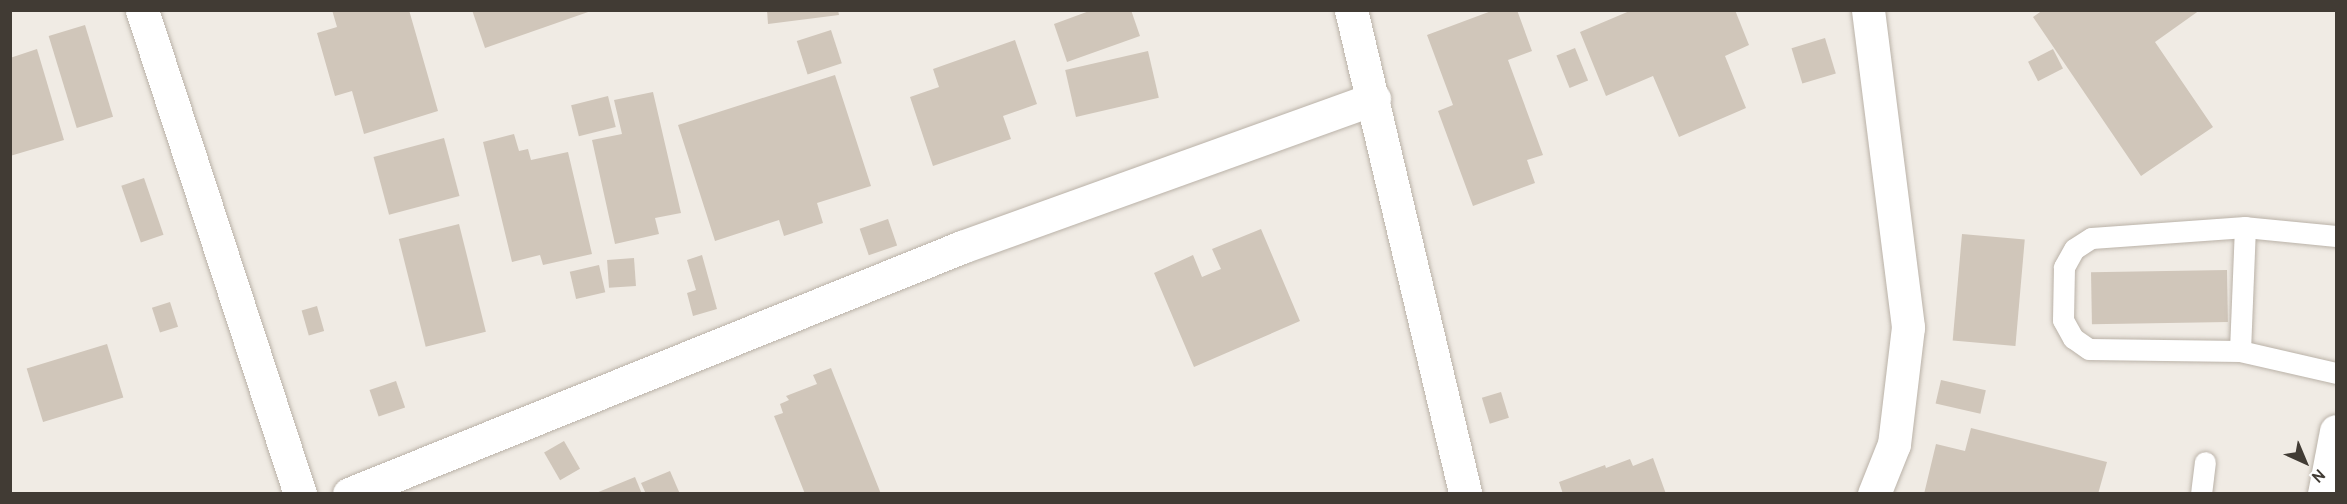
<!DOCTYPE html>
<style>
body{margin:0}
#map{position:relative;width:2347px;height:504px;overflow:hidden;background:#f0ebe4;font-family:Overpass,sans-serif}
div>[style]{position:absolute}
.building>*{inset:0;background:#d0c6ba;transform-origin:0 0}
.roads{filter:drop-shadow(0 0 2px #bab2a8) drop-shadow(0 0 2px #bab2a8)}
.service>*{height:21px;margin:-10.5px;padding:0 10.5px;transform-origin:10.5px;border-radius:10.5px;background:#fff}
.minor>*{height:33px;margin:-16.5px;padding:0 16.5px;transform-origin:16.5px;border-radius:16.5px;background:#fff}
.tertiary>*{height:33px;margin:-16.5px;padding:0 16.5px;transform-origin:16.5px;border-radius:16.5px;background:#fff}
span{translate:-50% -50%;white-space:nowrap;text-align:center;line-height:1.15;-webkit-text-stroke:6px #fff;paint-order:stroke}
.frame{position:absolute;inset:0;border:12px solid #413b34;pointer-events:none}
.north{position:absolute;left:2275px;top:432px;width:60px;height:60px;-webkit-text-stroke:4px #fff;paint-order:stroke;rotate:136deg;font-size:16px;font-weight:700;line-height:24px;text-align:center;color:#413b34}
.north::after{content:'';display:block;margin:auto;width:21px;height:27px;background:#413b34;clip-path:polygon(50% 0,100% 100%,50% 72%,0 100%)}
</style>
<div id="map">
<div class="building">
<i style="clip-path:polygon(332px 10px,409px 10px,438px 111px,364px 134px,352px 91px,335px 96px,317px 33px,337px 27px)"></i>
<i style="clip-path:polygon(472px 10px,591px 10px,591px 11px,485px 48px)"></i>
<i style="clip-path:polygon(767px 10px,838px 10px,839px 15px,768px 24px)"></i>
<i style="clip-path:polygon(1092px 10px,1131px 10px,1140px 36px,1067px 62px,1054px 24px)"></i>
<i style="clip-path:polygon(1494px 10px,1517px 10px,1532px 51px,1508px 60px,1543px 155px,1527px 160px,1535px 183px,1473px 206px,1438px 111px,1453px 105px,1427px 35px)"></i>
<i style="clip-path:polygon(1632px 10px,1735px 10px,1749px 45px,1725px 56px,1746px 108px,1679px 137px,1653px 76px,1606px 96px,1580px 32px)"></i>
<i style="clip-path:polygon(2043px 10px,2200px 10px,2155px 42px,2213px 127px,2141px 176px,2033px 17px)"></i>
<i style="left:85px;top:25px;width:96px;height:38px;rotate:73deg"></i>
<i style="left:831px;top:30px;width:35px;height:36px;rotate:72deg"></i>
<i style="left:1825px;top:38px;width:37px;height:35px;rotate:73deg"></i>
<i style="clip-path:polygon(1015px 40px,1037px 104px,1003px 116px,1011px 139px,933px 166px,910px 97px,939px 87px,933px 69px)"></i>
<i style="left:1575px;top:48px;width:35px;height:20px;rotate:68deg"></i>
<i style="clip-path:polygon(37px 49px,64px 140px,10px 156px,10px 58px)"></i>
<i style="left:2053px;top:49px;width:22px;height:28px;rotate:63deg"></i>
<i style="left:1148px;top:51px;width:48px;height:85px;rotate:77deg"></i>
<i style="clip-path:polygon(835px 75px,871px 186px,817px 203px,823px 223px,784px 236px,779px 220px,715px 241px,678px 125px)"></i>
<i style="clip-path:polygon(653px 92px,681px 213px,655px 218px,659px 234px,615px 244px,592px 140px,622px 134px,614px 100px)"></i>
<i style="left:608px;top:96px;width:32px;height:38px;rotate:76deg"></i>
<i style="clip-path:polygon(514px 134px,519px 151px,528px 149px,531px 160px,568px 152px,592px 254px,543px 265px,540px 255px,512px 262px,483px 142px)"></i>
<i style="left:444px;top:138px;width:60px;height:73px;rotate:75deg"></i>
<i style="left:144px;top:178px;width:60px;height:24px;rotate:71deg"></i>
<i style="left:888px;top:219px;width:28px;height:30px;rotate:71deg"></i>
<i style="left:459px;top:224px;width:111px;height:62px;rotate:76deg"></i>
<i style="clip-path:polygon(1261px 229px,1300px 321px,1194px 367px,1154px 273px,1193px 255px,1202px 277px,1221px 269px,1212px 249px)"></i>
<i style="left:1962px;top:234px;width:63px;height:107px;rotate:5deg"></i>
<i style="clip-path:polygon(702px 255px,717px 309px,693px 316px,687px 293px,696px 290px,687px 260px)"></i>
<i style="left:634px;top:258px;width:28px;height:27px;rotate:86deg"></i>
<i style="left:599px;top:265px;width:28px;height:30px;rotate:77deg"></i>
<i style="left:2227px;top:270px;width:52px;height:136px;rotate:89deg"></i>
<i style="left:170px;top:302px;width:26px;height:19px;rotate:72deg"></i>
<i style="left:317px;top:306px;width:26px;height:16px;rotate:74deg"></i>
<i style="left:107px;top:344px;width:56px;height:84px;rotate:73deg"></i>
<i style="clip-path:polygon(831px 368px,881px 494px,805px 494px,774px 416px,783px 413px,780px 404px,789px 400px,786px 396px,817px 384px,813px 375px)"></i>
<i style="left:1941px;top:380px;width:46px;height:24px;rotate:13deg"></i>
<i style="left:396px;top:381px;width:28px;height:28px;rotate:71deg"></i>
<i style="left:1501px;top:392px;width:27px;height:20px;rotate:73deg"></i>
<i style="clip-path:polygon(1971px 428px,2107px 462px,2098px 494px,1924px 494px,1936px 444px,1965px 451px)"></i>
<i style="left:564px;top:441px;width:32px;height:23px;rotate:60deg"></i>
<i style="clip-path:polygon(1653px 458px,1666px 494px,1563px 494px,1559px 482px,1605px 465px,1606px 468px,1630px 459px,1633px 466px)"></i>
<i style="clip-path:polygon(670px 471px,680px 494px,646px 494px,641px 483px)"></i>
<i style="clip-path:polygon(635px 477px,642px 494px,596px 494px,596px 493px)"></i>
</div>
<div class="roads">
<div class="service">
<i style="left:2336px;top:236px;width:91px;rotate:-174.4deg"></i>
<i style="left:2245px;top:227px;width:154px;rotate:175.9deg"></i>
<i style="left:2091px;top:238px;width:20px;rotate:147deg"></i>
<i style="left:2074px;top:249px;width:21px;rotate:119deg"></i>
<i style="left:2064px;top:267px;width:53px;rotate:91.1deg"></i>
<i style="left:2063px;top:320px;width:21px;rotate:61deg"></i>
<i style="left:2073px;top:338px;width:19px;rotate:35deg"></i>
<i style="left:2089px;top:349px;width:151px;rotate:0.8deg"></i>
<i style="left:2240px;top:351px;width:98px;rotate:12.9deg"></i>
<i style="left:2240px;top:351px;width:124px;rotate:-87.7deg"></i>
<i style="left:2201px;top:494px;width:32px;rotate:-83deg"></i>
</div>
<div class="minor">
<i style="left:142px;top:10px;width:509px;rotate:71.92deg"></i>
<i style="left:1351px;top:10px;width:497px;rotate:76.7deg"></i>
<i style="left:1868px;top:10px;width:320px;rotate:82.8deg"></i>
<i style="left:1908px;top:327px;width:118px;rotate:96.8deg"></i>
<i style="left:1894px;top:444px;width:54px;rotate:111.8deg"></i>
<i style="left:349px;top:494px;width:661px;rotate:-21.95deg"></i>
<i style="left:962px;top:247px;width:438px;rotate:-19.8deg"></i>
</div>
<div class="tertiary">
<i style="left:2324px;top:494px;width:64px;rotate:-79.2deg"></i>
</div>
</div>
<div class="frame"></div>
<div class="north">N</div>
</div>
